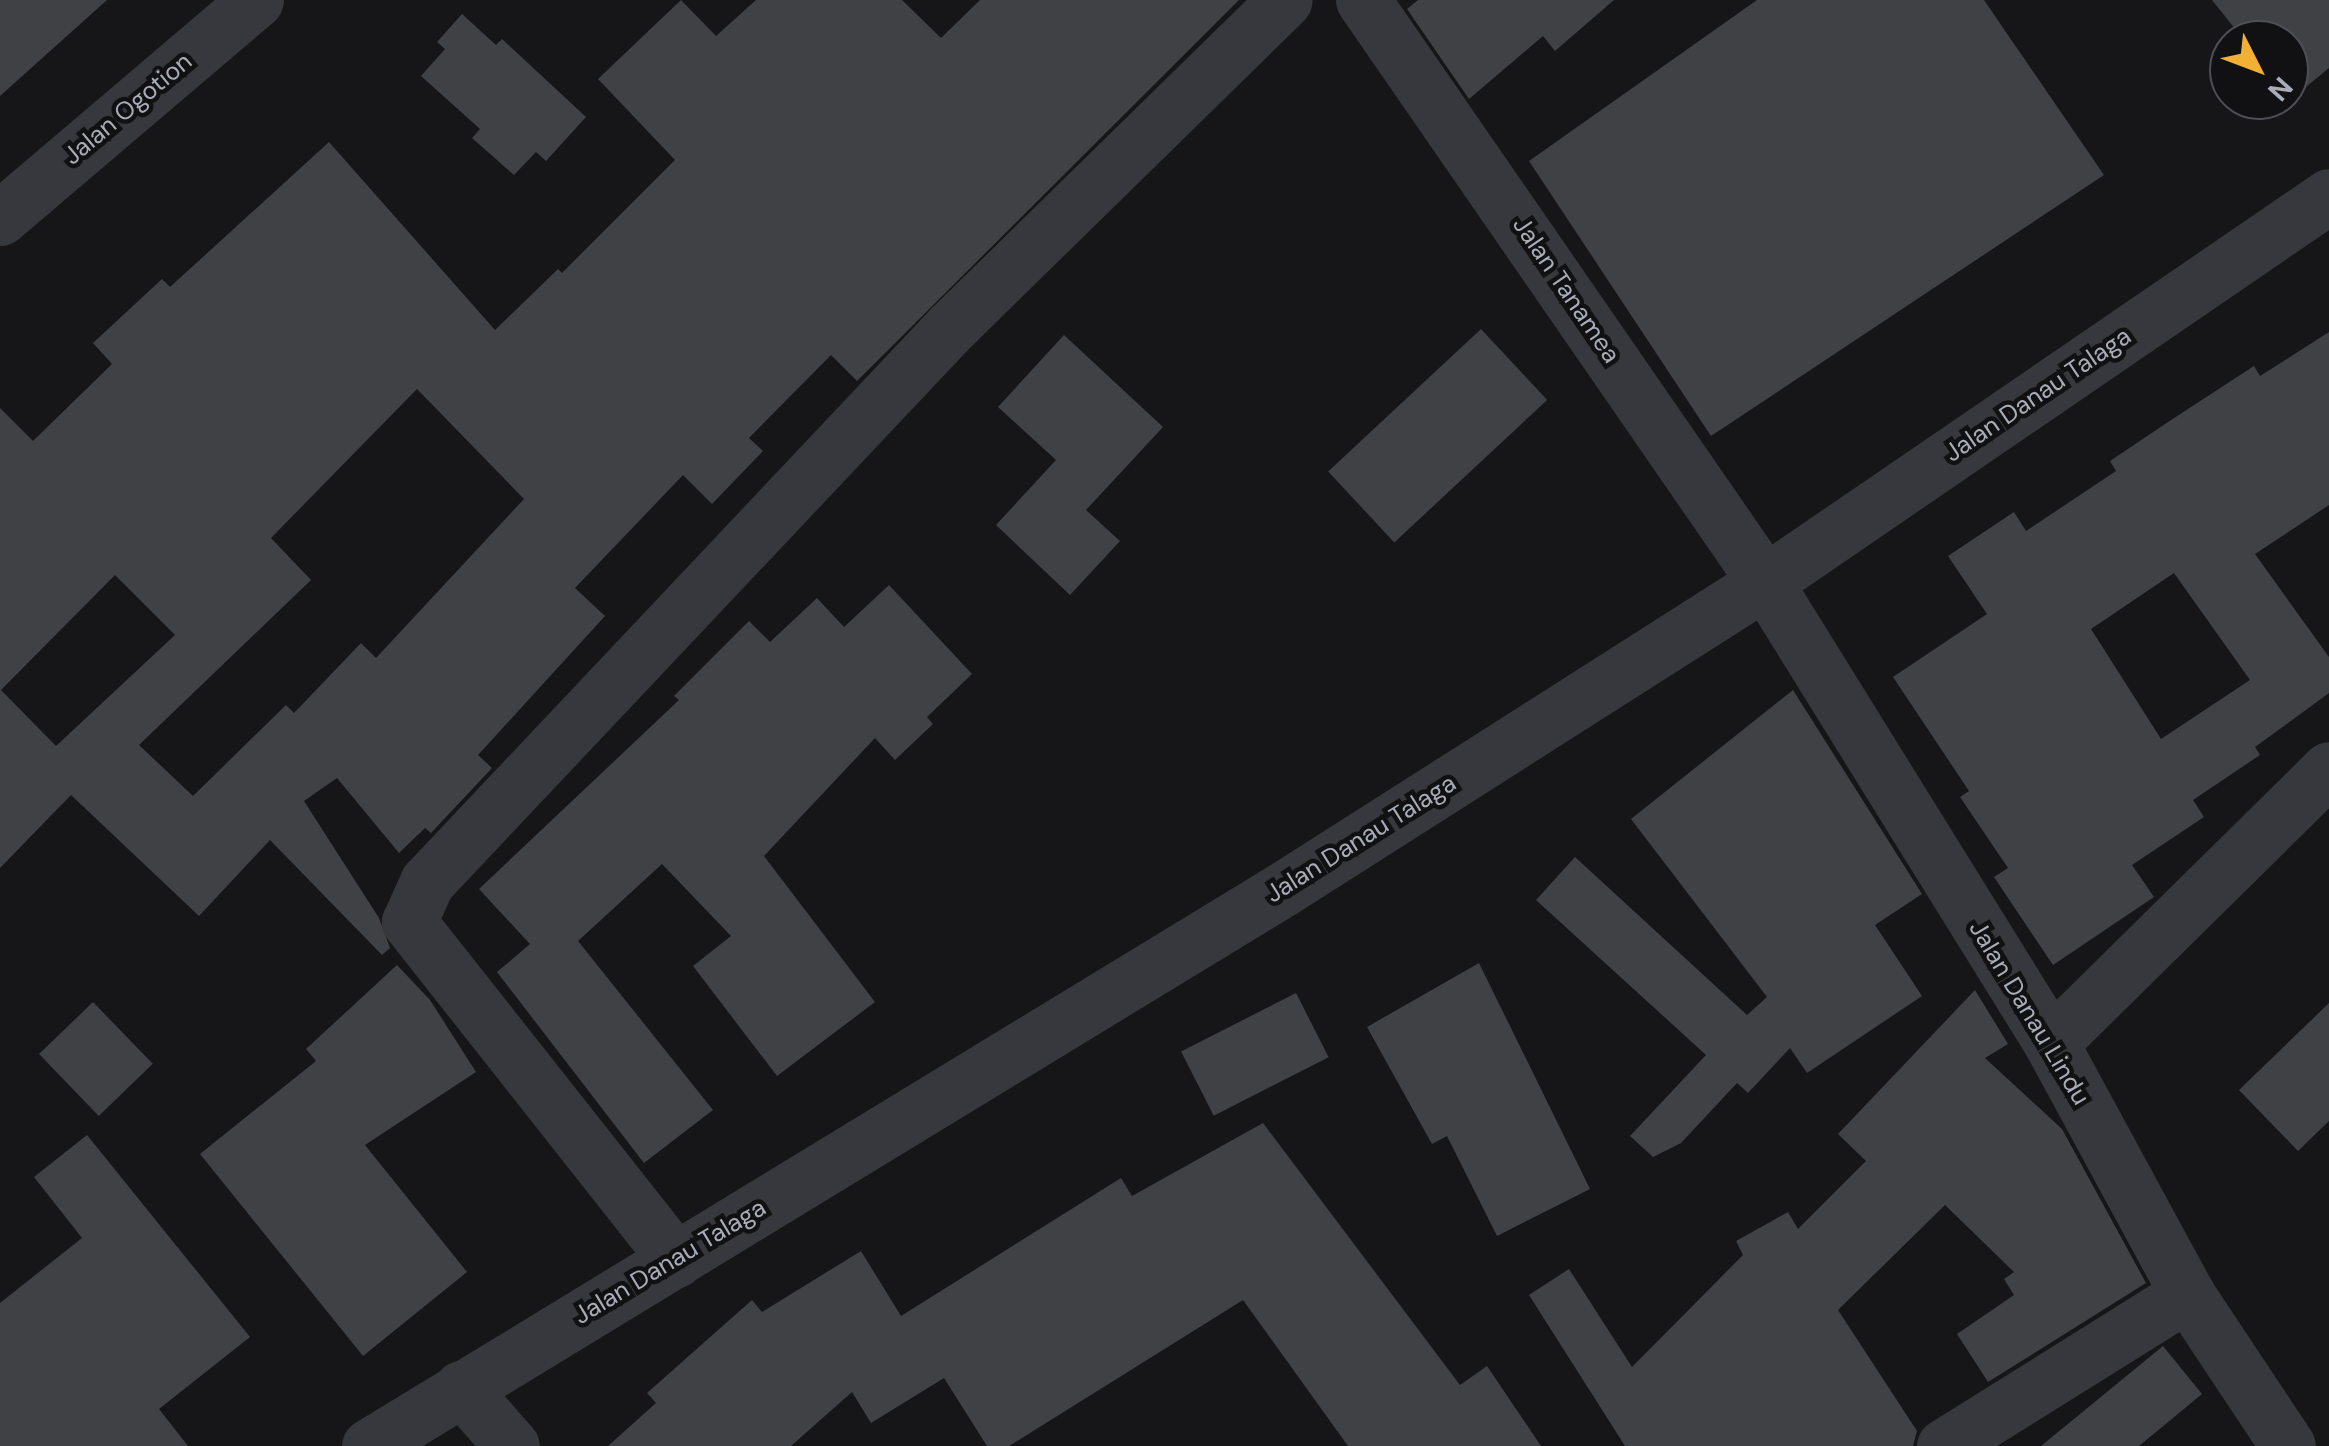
<!DOCTYPE html>
<style>
body{margin:0}
#map{position:relative;width:2329px;height:1446px;overflow:hidden;background:#161618;font-family:"DM Sans",sans-serif}
div>[style]{position:absolute}
.building>*{inset:0;background:#404145;transform-origin:0 0}
.minor>*{height:55px;margin:-27.5px;padding:0 27.5px;transform-origin:27.5px;border-radius:27.5px;background:#37383d}
span{translate:-50% -50%;white-space:nowrap;text-align:center;line-height:1.15;-webkit-text-stroke:9px #111113;paint-order:stroke}
.street-label{font-size:25px;color:#a8adb8}
.north{position:absolute;left:2209px;top:20px;width:100px;height:100px;box-sizing:border-box;background:#111113;border:2px solid #4d4f55;border-radius:50%;rotate:132deg;font-size:28px;font-weight:700;line-height:40px;text-align:center;color:#a8adb8}
.north::after{content:'';display:block;margin:auto;width:35px;height:45px;background:#f2b134;clip-path:polygon(50% 0,100% 100%,50% 72%,0 100%)}
</style>
<div id="map">
<div class="building">
<i style="clip-path:polygon(0 0,107px 0,0 96px)"></i>
<i style="clip-path:polygon(evenodd,681px 0,716px 36px,756px 0,902px 0,941px 38px,980px 0,1239px 0,857px 381px,831px 355px,749px 438px,763px 451px,712px 504px,683px 475px,575px 588px,605px 616px,478px 755px,492px 768px,431px 833px,425px 828px,399px 853px,337px 778px,304px 801px,379px 918px,390px 948px,382px 955px,270px 840px,199px 916px,71px 795px,0 868px,0 408px,33px 441px,112px 364px,93px 343px,162px 279px,170px 287px,329px 142px,495px 330px,558px 269px,562px 273px,675px 160px,598px 79px,681px 0,417px 389px,524px 499px,376px 658px,361px 643px,294px 713px,286px 705px,193px 796px,139px 745px,311px 580px,271px 538px,417px 389px,681px 0,115px 575px,175px 635px,56px 746px,1px 690px,115px 575px)"></i>
<i style="clip-path:polygon(1418px 0,1614px 0,1555px 51px,1543px 36px,1469px 99px,1407px 9px)"></i>
<i style="clip-path:polygon(1757px 0,1984px 0,2104px 175px,1711px 436px,1529px 161px)"></i>
<i style="clip-path:polygon(2212px 0,2329px 0,2329px 68px,2289px 101px,2289px 40px,2244px 40px)"></i>
<i style="clip-path:polygon(462px 14px,496px 45px,502px 39px,586px 117px,546px 161px,536px 152px,514px 175px,472px 138px,480px 129px,421px 76px,445px 49px,437px 42px)"></i>
<i style="left:1481px;top:329px;width:97px;height:209px;rotate:47deg"></i>
<i style="clip-path:polygon(evenodd,2329px 332px,2329px 505px,2255px 554px,2329px 657px,2329px 693px,2255px 747px,2260px 755px,2193px 800px,2204px 817px,2132px 865px,2154px 897px,2053px 965px,1994px 877px,2008px 868px,1960px 797px,1969px 791px,1893px 677px,1987px 614px,1948px 556px,2014px 512px,2026px 531px,2116px 471px,2110px 461px,2171px 420px,2254px 366px,2260px 376px,2329px 332px,2174px 573px,2250px 680px,2161px 739px,2091px 629px,2174px 573px)"></i>
<i style="clip-path:polygon(1064px 335px,1163px 427px,1086px 510px,1120px 541px,1070px 595px,996px 525px,1056px 460px,998px 407px)"></i>
<i style="clip-path:polygon(889px 585px,972px 674px,927px 717px,933px 724px,895px 760px,875px 738px,764px 856px,875px 1002px,777px 1076px,693px 966px,731px 936px,662px 864px,578px 941px,713px 1110px,644px 1163px,497px 972px,530px 944px,479px 889px,679px 700px,674px 696px,749px 621px,770px 642px,817px 598px,844px 627px)"></i>
<i style="clip-path:polygon(1793px 690px,1922px 894px,1875px 925px,1922px 996px,1807px 1073px,1790px 1048px,1748px 1093px,1737px 1083px,1681px 1143px,1653px 1157px,1630px 1136px,1706px 1055px,1536px 900px,1575px 857px,1747px 1015px,1767px 997px,1631px 819px)"></i>
<i style="clip-path:polygon(1479px 963px,1590px 1189px,1497px 1236px,1447px 1136px,1432px 1144px,1367px 1027px)"></i>
<i style="clip-path:polygon(397px 965px,430px 1000px,476px 1072px,365px 1145px,467px 1272px,363px 1356px,200px 1154px,316px 1061px,306px 1049px)"></i>
<i style="clip-path:polygon(1975px 990px,2008px 1044px,1985px 1058px,2062px 1129px,2146px 1283px,1988px 1382px,1957px 1334px,2014px 1295px,2004px 1279px,2014px 1272px,1945px 1205px,1838px 1310px,1917px 1431px,1913px 1446px,1625px 1446px,1529px 1295px,1569px 1269px,1632px 1367px,1743px 1255px,1736px 1241px,1788px 1212px,1798px 1229px,1866px 1161px,1838px 1134px)"></i>
<i style="left:1296px;top:993px;width:72px;height:129px;rotate:63deg"></i>
<i style="left:93px;top:1002px;width:86px;height:75px;rotate:46deg"></i>
<i style="clip-path:polygon(2329px 1003px,2329px 1121px,2298px 1151px,2239px 1090px)"></i>
<i style="clip-path:polygon(1263px 1123px,1460px 1385px,1487px 1366px,1541px 1446px,1348px 1446px,1243px 1300px,1009px 1446px,987px 1446px,944px 1378px,871px 1423px,852px 1392px,791px 1446px,608px 1446px,656px 1403px,647px 1393px,752px 1300px,762px 1312px,861px 1251px,901px 1316px,1121px 1178px,1132px 1196px)"></i>
<i style="clip-path:polygon(87px 1135px,250px 1337px,159px 1409px,188px 1446px,0 1446px,0 1303px,82px 1238px,34px 1177px)"></i>
<i style="clip-path:polygon(2163px 1346px,2202px 1394px,2139px 1446px,2041px 1446px)"></i>
</div>
<div class="minor">
<i style="left:1363px;top:0;width:707px;rotate:55.37deg"></i>
<i style="left:1765px;top:582px;width:543px;rotate:58.18deg"></i>
<i style="left:2051px;top:1043px;width:285px;rotate:61.5deg"></i>
<i style="left:2187px;top:1294px;width:182px;rotate:56.4deg"></i>
<i style="left:0;top:218px;width:336px;rotate:-40.4deg"></i>
<i style="left:2051px;top:1043px;width:390px;rotate:-44.6deg"></i>
<i style="left:676px;top:1260px;width:431px;rotate:-128.3deg"></i>
<i style="left:409px;top:922px;width:44px;rotate:-65.8deg"></i>
<i style="left:427px;top:882px;width:763px;rotate:-46.65deg"></i>
<i style="left:951px;top:327px;width:467px;rotate:-44.4deg"></i>
<i style="left:461px;top:1388px;width:77px;rotate:48.7deg"></i>
<i style="left:369px;top:1446px;width:1070px;rotate:-31.36deg"></i>
<i style="left:1283px;top:889px;width:571px;rotate:-32.49deg"></i>
<i style="left:1765px;top:582px;width:683px;rotate:-34.39deg"></i>
<i style="left:1944px;top:1446px;width:287px;rotate:-32deg"></i>
</div>
<div class="street-label">
<span style="left:128px;top:109px;rotate:-40deg">Jalan Ogotion</span>
<span style="left:1566px;top:290px;rotate:56deg">Jalan Tanamea</span>
<span style="left:2038px;top:395px;rotate:-34deg">Jalan Danau Talaga</span>
<span style="left:1361px;top:839px;rotate:-32deg">Jalan Danau Talaga</span>
<span style="left:2029px;top:1013px;rotate:59deg">Jalan Danau Lindu</span>
<span style="left:670px;top:1262px;rotate:-31deg">Jalan Danau Talaga</span>
</div>
<div class="north">N</div>
</div>
